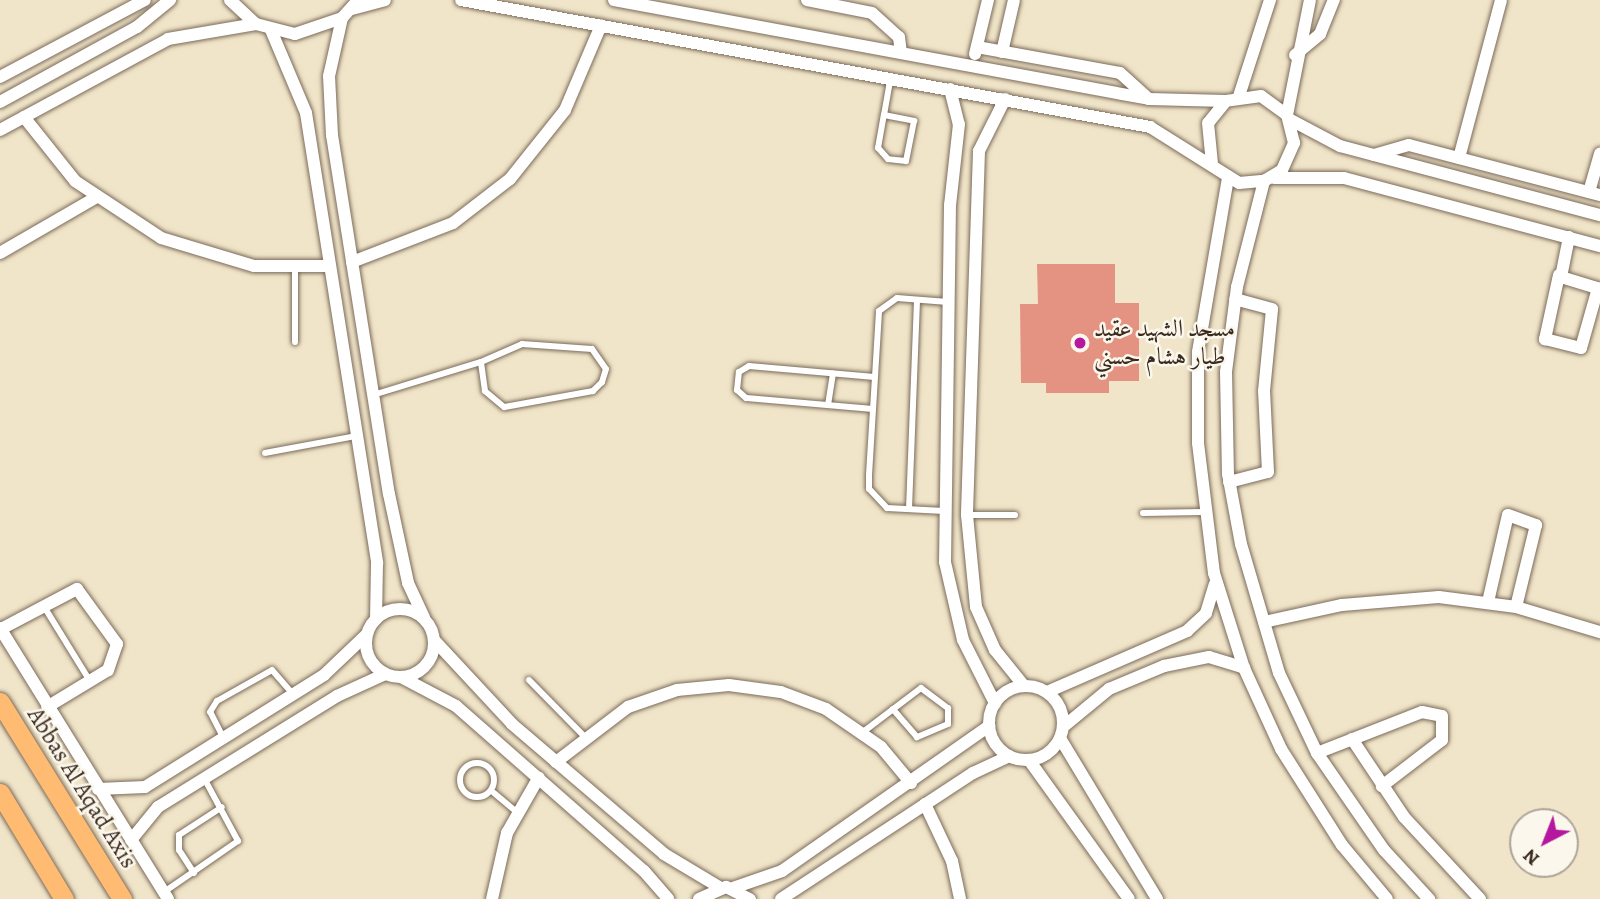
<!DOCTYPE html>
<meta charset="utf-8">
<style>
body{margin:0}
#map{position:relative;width:1600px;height:899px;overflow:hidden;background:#f1e5c9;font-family:Alegreya,Amiri,serif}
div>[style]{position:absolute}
.building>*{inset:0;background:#e49382}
.roads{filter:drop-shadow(0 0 2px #7b6b5a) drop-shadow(0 0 2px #7b6b5a)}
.lane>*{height:6px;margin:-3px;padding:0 3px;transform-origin:3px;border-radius:3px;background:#fff}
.lane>.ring{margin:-3px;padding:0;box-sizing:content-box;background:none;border:6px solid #fff;border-radius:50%}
.street>*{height:12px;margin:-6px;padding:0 6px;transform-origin:6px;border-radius:6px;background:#fff}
.street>.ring{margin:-6px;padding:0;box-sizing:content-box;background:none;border:12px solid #fff;border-radius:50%}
.primary>*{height:19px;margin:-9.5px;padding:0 9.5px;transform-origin:9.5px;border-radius:9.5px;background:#febb71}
.dots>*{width:19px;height:19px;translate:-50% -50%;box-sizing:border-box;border:4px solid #fbf7ec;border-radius:50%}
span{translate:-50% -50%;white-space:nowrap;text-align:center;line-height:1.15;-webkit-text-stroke:5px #fbf7ec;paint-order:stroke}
.poi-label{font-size:24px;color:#3b2a1e}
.left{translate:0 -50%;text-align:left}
.street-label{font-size:24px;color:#3b2a1e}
.north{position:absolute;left:1509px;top:808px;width:70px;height:70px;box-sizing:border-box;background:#fbf7ec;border:2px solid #aea59a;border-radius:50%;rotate:222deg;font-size:19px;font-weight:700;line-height:28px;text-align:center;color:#3b2a1e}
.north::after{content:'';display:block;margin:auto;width:24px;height:32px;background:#b5179e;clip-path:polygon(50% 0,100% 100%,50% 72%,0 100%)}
</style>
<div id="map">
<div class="building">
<i style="clip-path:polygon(1037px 264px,1115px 264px,1115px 303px,1139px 303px,1139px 381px,1109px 381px,1109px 393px,1046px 393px,1046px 383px,1021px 383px,1020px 304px,1038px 304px)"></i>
</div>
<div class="roads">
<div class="lane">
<i style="left:884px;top:115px;width:31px;rotate:11deg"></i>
<i style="left:914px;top:121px;width:41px;rotate:101.3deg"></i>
<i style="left:906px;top:161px;width:18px;rotate:-174deg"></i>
<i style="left:888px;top:159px;width:15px;rotate:-132deg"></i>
<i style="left:878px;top:148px;width:34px;rotate:-80deg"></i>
<i style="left:884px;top:115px;width:36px;rotate:-80deg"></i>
<i style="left:295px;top:342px;width:74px;rotate:-90deg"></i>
<i style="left:522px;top:344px;width:70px;rotate:4.1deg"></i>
<i style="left:592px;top:349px;width:24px;rotate:55deg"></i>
<i style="left:606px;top:369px;width:14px;rotate:107deg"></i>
<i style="left:602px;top:382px;width:13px;rotate:135deg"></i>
<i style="left:593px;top:391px;width:90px;rotate:169.8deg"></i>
<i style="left:504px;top:407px;width:25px;rotate:-140deg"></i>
<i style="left:485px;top:391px;width:29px;rotate:-98deg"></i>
<i style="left:481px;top:362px;width:45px;rotate:-23.7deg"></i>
<i style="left:373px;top:395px;width:113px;rotate:-17deg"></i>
<i style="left:828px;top:405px;width:32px;rotate:-81deg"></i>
<i style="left:873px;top:409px;width:127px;rotate:-175deg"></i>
<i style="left:746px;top:398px;width:12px;rotate:-138deg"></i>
<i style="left:737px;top:390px;width:18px;rotate:-84deg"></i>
<i style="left:739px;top:372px;width:12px;rotate:-31deg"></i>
<i style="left:749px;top:366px;width:126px;rotate:5deg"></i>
<i style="left:265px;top:453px;width:93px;rotate:-10.6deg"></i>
<i style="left:909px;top:509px;width:209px;rotate:-87.8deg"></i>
<i style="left:944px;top:511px;width:57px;rotate:-177deg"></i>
<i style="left:887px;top:508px;width:26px;rotate:-133deg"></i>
<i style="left:869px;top:489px;width:14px;rotate:-90deg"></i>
<i style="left:869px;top:475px;width:164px;rotate:-86.5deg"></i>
<i style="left:879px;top:311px;width:22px;rotate:-36deg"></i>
<i style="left:897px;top:298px;width:51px;rotate:4.5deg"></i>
<i style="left:1143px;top:513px;width:61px;rotate:-0.9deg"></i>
<i style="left:967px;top:515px;width:48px"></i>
<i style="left:43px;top:605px;width:89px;rotate:58.3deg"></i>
<i style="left:529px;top:680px;width:77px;rotate:45.5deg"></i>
<i style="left:863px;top:732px;width:73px;rotate:-37.2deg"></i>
<i style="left:921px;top:688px;width:34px;rotate:37deg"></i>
<i style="left:948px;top:708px;width:16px;rotate:90deg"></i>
<i style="left:948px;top:724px;width:34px;rotate:157deg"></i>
<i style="left:917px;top:737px;width:37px;rotate:-131deg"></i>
<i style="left:223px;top:737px;width:28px;rotate:-117deg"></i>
<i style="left:210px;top:712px;width:13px;rotate:-58deg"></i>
<i style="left:217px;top:701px;width:63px;rotate:-29.4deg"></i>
<i style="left:272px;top:670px;width:32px;rotate:49deg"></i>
<i class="ring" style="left:460px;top:763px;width:28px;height:28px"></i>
<i style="left:494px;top:793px;width:30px;rotate:40deg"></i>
<i style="left:194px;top:873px;width:27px;rotate:-123deg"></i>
<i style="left:179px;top:850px;width:15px;rotate:-90deg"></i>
<i style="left:179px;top:835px;width:51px;rotate:-33.1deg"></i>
<i style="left:164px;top:892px;width:90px;rotate:-34.6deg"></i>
<i style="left:238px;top:841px;width:72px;rotate:-118.4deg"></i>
</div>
<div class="street">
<i style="left:230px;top:0;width:35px;rotate:43deg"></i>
<i style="left:256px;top:24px;width:40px;rotate:14.4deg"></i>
<i style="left:295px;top:34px;width:50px;rotate:-18.8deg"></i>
<i style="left:342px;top:18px;width:24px;rotate:-48deg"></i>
<i style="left:461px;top:0;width:701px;rotate:10.44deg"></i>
<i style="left:1150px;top:127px;width:105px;rotate:32.2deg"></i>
<i style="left:1239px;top:183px;width:25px;rotate:-5deg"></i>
<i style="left:1264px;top:181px;width:21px;rotate:-31deg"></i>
<i style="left:1282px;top:170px;width:30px;rotate:-66deg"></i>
<i style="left:1294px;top:143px;width:29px;rotate:-104deg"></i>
<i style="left:1287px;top:115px;width:32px;rotate:-144deg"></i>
<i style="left:1261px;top:96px;width:35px;rotate:172deg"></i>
<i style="left:1226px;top:101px;width:28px;rotate:129deg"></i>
<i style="left:1208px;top:123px;width:41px;rotate:84.4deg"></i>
<i style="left:614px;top:0;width:544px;rotate:10.48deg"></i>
<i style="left:1149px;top:99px;width:77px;rotate:1.5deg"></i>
<i style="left:807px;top:0;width:66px;rotate:11.3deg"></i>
<i style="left:872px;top:13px;width:36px;rotate:42deg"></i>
<i style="left:899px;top:37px;width:16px;rotate:83deg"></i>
<i style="left:352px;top:9px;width:34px;rotate:-15deg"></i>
<i style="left:342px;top:18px;width:59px;rotate:102.6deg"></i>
<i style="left:329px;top:76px;width:59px;rotate:87.1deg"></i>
<i style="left:332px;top:135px;width:363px;rotate:81deg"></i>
<i style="left:389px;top:494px;width:91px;rotate:77.9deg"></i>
<i style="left:408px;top:583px;width:38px;rotate:65deg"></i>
<i style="left:271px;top:30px;width:90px;rotate:67.1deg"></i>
<i style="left:306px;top:113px;width:456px;rotate:81deg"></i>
<i style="left:377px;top:563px;width:56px;rotate:91deg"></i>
<i style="left:977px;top:47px;width:145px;rotate:10.3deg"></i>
<i style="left:1120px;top:73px;width:39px;rotate:42deg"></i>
<i style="left:1002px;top:52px;width:53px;rotate:-77deg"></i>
<i style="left:975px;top:54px;width:56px;rotate:-76.5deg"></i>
<i style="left:1295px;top:55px;width:33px;rotate:-40deg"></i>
<i style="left:1320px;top:34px;width:37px;rotate:-68deg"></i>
<i style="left:0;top:77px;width:164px;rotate:-28deg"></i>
<i style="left:950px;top:89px;width:36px;rotate:76deg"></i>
<i style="left:959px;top:124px;width:81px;rotate:96.3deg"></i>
<i style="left:950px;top:205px;width:357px;rotate:90.8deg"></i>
<i style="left:945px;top:562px;width:80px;rotate:77deg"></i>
<i style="left:963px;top:640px;width:71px;rotate:63.1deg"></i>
<i style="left:1239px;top:96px;width:101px;rotate:-72.1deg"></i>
<i style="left:1005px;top:99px;width:58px;rotate:116.6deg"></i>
<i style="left:979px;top:151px;width:364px;rotate:91.9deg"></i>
<i style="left:967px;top:515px;width:92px;rotate:84.4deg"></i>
<i style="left:976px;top:607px;width:47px;rotate:66.2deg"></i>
<i style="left:995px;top:650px;width:46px;rotate:51.1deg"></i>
<i style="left:0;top:102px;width:156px;rotate:-28.7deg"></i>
<i style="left:137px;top:27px;width:43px;rotate:-39.3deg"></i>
<i style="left:1287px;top:115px;width:117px;rotate:-78.7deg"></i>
<i style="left:24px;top:117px;width:82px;rotate:51.4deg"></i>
<i style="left:75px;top:181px;width:103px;rotate:33.5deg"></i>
<i style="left:161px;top:238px;width:97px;rotate:16.8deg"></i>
<i style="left:254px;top:266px;width:74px"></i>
<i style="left:1289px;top:119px;width:58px;rotate:27.9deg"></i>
<i style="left:1340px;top:146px;width:269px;rotate:14.9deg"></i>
<i style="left:0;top:130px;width:191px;rotate:-28.4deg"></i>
<i style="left:168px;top:39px;width:89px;rotate:-9.7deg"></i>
<i style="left:1374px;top:155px;width:36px;rotate:-16deg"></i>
<i style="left:1409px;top:145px;width:197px;rotate:14.7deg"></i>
<i style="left:1459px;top:158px;width:163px;rotate:-75.1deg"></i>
<i style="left:1228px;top:178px;width:177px;rotate:99.8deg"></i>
<i style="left:1198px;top:352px;width:91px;rotate:90deg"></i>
<i style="left:1198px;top:443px;width:131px;rotate:83deg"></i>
<i style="left:1214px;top:573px;width:100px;rotate:72.5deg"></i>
<i style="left:1244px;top:668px;width:89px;rotate:65.4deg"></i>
<i style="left:1281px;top:749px;width:114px;rotate:57.6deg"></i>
<i style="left:1342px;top:845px;width:70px;rotate:50.2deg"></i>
<i style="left:1274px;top:178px;width:70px"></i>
<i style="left:1344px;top:178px;width:265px;rotate:14.9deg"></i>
<i style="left:1264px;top:181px;width:109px;rotate:104.3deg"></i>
<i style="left:1237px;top:287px;width:86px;rotate:97.4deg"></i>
<i style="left:1226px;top:372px;width:102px;rotate:88.9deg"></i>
<i style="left:1228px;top:474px;width:71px;rotate:79.5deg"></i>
<i style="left:1241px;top:544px;width:134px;rotate:73.6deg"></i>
<i style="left:1279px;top:673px;width:89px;rotate:64.6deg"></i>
<i style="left:1317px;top:753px;width:118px;rotate:55.4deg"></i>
<i style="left:1384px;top:850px;width:67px;rotate:47.4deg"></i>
<i style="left:1589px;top:192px;width:40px;rotate:-74deg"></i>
<i style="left:1569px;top:237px;width:41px;rotate:101.3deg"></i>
<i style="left:1561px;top:277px;width:41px;rotate:17.1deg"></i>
<i style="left:0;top:253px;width:110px;rotate:-30.1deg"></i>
<i style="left:352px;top:262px;width:108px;rotate:-21.1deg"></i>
<i style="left:453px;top:223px;width:72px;rotate:-37.7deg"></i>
<i style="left:510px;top:179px;width:88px;rotate:-51.4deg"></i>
<i style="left:565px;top:110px;width:92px;rotate:-67deg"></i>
<i style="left:1559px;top:275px;width:66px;rotate:102.3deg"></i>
<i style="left:1545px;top:339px;width:37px;rotate:14deg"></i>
<i style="left:1581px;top:348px;width:62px;rotate:-74.2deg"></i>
<i style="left:1229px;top:482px;width:40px;rotate:-14.4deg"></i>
<i style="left:1268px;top:472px;width:81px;rotate:-92.8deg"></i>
<i style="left:1264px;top:391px;width:82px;rotate:-84.4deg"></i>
<i style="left:1272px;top:309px;width:38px;rotate:-165deg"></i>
<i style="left:1488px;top:602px;width:89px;rotate:-77.1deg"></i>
<i style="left:1508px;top:515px;width:30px;rotate:20deg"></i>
<i style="left:1536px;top:525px;width:84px;rotate:103.7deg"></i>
<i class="ring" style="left:366px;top:609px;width:56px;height:56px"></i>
<i style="left:1264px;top:622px;width:80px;rotate:-12.3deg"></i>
<i style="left:1342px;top:605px;width:97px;rotate:-4.7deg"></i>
<i style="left:1439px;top:597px;width:78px;rotate:7.4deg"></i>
<i style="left:1516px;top:607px;width:88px;rotate:16.6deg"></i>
<i style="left:0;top:628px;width:319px;rotate:58.2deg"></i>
<i style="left:1px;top:629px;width:86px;rotate:-27.8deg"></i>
<i style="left:77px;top:589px;width:68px;rotate:54deg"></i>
<i style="left:117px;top:644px;width:28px;rotate:109deg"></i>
<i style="left:108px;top:670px;width:71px;rotate:148.8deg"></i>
<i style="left:435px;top:641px;width:113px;rotate:47.1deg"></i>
<i style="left:512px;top:724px;width:200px;rotate:40.5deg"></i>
<i style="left:664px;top:854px;width:64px;rotate:31deg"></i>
<i style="left:401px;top:677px;width:62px;rotate:27.8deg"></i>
<i style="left:456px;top:706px;width:250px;rotate:41.3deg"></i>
<i style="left:644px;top:871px;width:37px;rotate:49deg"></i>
<i class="ring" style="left:989px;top:686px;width:62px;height:62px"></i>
<i style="left:1047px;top:692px;width:153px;rotate:-23.5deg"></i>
<i style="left:1187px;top:631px;width:26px;rotate:-43deg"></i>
<i style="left:1206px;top:613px;width:30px;rotate:-73deg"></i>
<i style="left:1063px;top:727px;width:60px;rotate:-39.6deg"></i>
<i style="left:1109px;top:689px;width:60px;rotate:-22.7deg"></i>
<i style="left:1164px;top:666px;width:46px;rotate:-11.3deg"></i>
<i style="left:1209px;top:657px;width:37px;rotate:17deg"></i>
<i style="left:1060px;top:738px;width:188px;rotate:58.9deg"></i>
<i style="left:1352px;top:739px;width:94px;rotate:56.3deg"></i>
<i style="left:1404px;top:817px;width:112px;rotate:47.2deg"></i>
<i style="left:1317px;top:753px;width:113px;rotate:-21.3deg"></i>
<i style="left:1422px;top:712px;width:20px;rotate:11deg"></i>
<i style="left:1442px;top:716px;width:24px;rotate:90deg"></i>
<i style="left:1442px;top:740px;width:76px;rotate:142.5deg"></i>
<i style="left:1029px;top:760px;width:171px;rotate:54.3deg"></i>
<i style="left:556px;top:762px;width:91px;rotate:-37.4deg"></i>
<i style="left:628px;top:707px;width:52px;rotate:-19.1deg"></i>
<i style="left:677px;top:690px;width:52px;rotate:-5.5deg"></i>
<i style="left:729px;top:685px;width:52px;rotate:7.7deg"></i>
<i style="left:781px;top:692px;width:48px;rotate:20.7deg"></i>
<i style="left:826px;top:709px;width:67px;rotate:34.6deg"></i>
<i style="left:881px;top:747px;width:47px;rotate:50.2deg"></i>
<i style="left:98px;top:789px;width:47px;rotate:-2.4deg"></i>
<i style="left:145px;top:787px;width:211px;rotate:-32deg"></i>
<i style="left:324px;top:675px;width:59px;rotate:-43.6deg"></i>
<i style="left:925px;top:804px;width:63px;rotate:64.7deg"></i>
<i style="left:952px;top:861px;width:39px;rotate:78deg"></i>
<i style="left:131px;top:840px;width:43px;rotate:-50.7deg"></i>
<i style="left:158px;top:807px;width:211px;rotate:-31.8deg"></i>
<i style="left:337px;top:696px;width:53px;rotate:-24.6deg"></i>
<i style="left:733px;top:888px;width:52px;rotate:-19.1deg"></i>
<i style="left:782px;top:871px;width:253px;rotate:-35deg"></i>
<i style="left:492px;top:899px;width:68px;rotate:-77.2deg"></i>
<i style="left:507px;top:833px;width:64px;rotate:-60.3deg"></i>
<i style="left:699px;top:899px;width:30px;rotate:-24deg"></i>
<i style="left:726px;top:887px;width:27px;rotate:27deg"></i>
<i style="left:781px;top:899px;width:230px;rotate:-33.3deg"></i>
<i style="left:973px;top:773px;width:40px;rotate:-25deg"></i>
</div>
<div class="primary">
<i style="left:0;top:702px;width:232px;rotate:58.2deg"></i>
<i style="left:0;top:793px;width:124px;rotate:58.9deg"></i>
</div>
</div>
<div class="dots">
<i style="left:1080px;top:343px;background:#b5179e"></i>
</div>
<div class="poi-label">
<span class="left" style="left:1094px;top:343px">مسجد الشهيد عقيد<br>طيار هشام حسني</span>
</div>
<div class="street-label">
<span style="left:82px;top:788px;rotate:58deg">Abbas Al Aqad Axis</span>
</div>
<div class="north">N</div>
</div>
